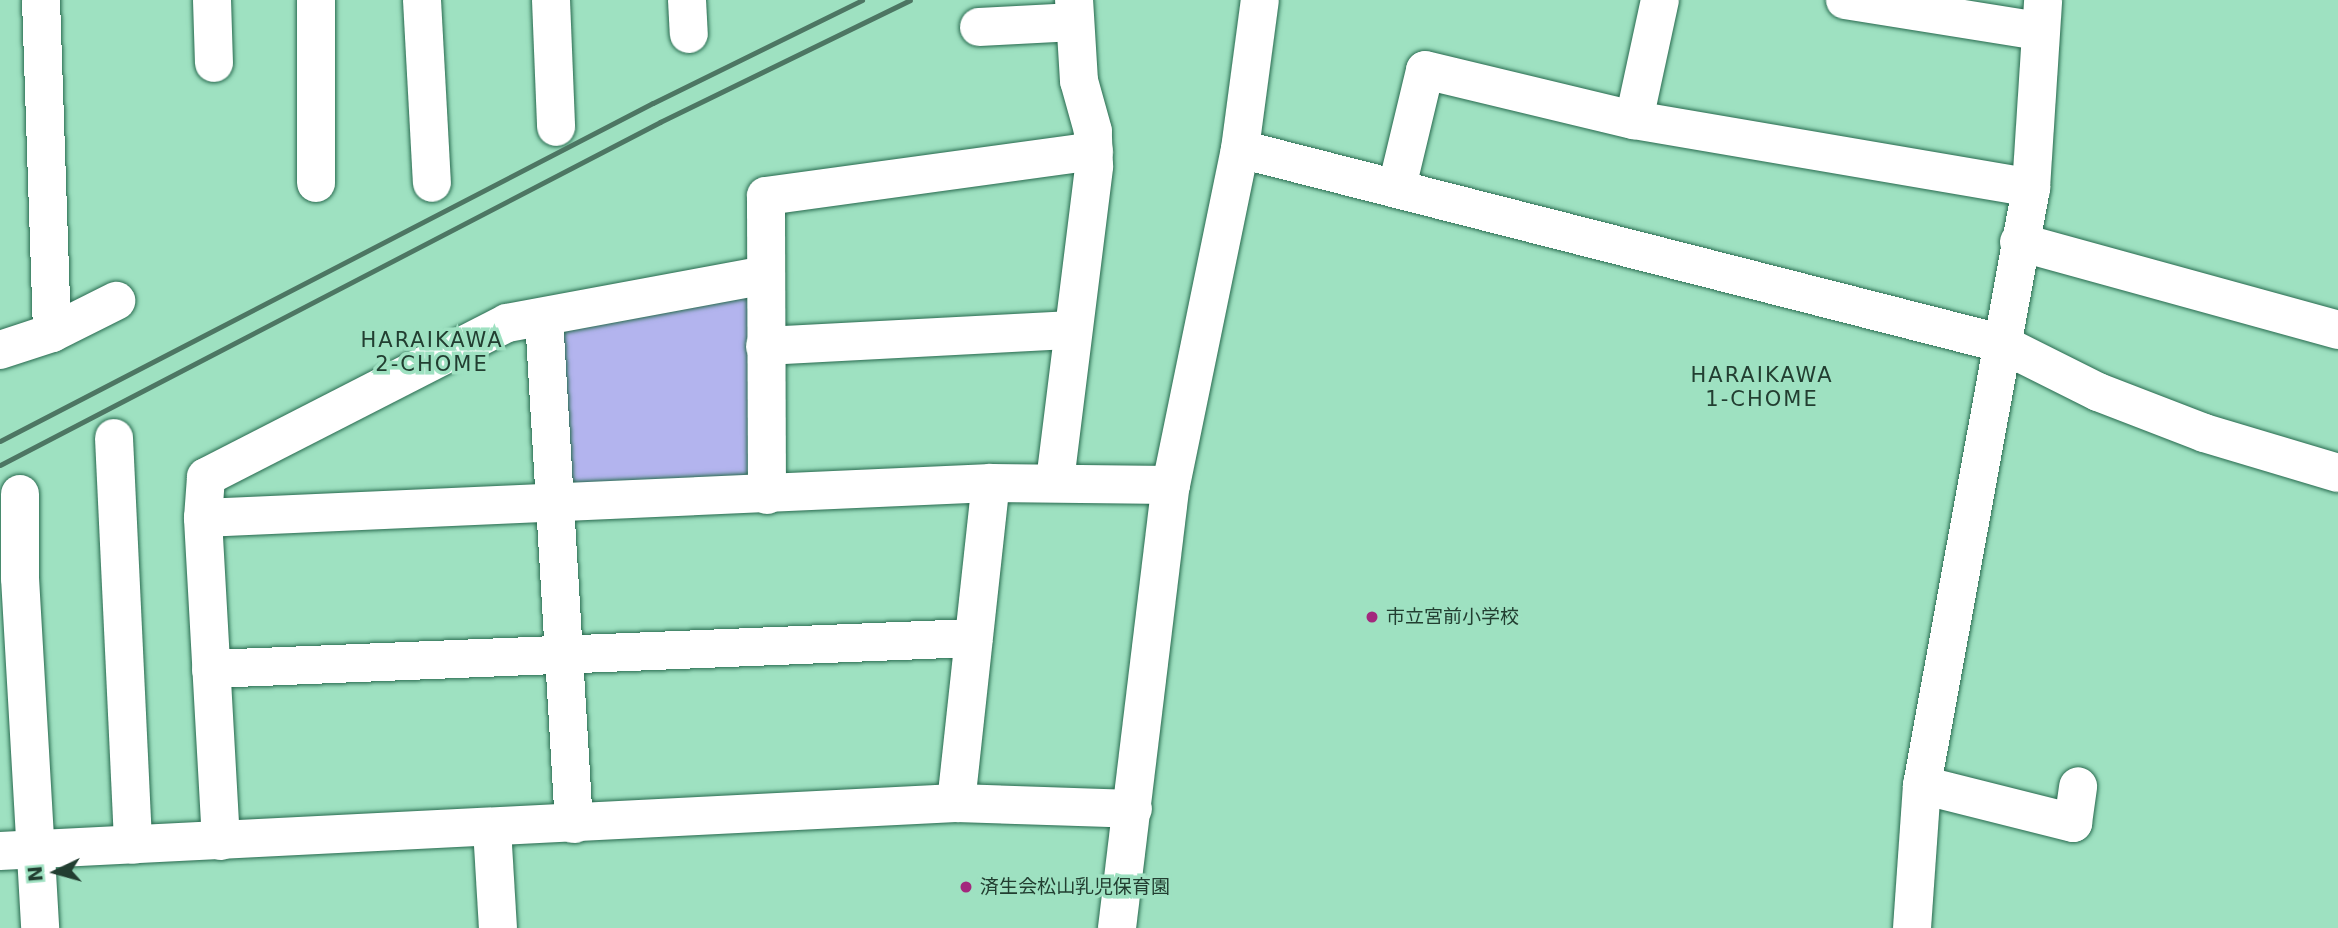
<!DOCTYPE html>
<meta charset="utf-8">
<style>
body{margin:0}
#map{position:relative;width:2338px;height:928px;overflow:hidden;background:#9ee1c1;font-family:"DejaVu Sans","Noto Sans JP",sans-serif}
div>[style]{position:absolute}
.green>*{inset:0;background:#b3b4ee}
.roads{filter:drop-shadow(0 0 2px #286a4f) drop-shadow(0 0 2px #286a4f)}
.minor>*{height:38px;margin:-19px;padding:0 19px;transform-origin:19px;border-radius:19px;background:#fff}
.rail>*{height:5px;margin:-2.5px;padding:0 2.5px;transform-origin:2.5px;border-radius:2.5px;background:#4d7663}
.dots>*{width:19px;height:19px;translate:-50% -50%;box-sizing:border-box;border:4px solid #9ee1c1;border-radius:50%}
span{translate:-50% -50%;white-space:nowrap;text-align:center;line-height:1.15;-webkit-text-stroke:7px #9ee1c1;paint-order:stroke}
.poi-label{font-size:19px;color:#223e31}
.left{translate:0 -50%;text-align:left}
.neighbourhood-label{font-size:21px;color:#223e31;letter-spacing:2px}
.north{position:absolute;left:21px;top:837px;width:70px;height:70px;-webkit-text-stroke:5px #9ee1c1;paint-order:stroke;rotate:265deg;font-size:19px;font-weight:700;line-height:28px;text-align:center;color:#223e31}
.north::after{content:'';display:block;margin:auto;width:24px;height:32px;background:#223e31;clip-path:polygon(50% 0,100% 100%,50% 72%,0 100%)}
</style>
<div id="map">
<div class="green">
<i style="clip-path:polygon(755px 288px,756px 487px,562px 494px,552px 327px)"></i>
</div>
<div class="roads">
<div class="minor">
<i style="left:41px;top:0;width:333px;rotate:88.1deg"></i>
<i style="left:212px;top:0;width:63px;rotate:88.2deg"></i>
<i style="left:316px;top:0;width:183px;rotate:90deg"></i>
<i style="left:422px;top:0;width:183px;rotate:86.9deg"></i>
<i style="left:551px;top:0;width:127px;rotate:87.7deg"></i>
<i style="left:687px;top:0;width:34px;rotate:87deg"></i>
<i style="left:1845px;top:0;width:196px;rotate:9.1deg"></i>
<i style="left:979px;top:27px;width:96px;rotate:-3deg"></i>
<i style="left:1634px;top:120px;width:123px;rotate:-77.8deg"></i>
<i style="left:1240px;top:149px;width:784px;rotate:14.32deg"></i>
<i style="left:2000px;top:343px;width:110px;rotate:26.6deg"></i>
<i style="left:2098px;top:392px;width:114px;rotate:21.1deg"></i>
<i style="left:2204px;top:433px;width:140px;rotate:16.6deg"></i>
<i style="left:1397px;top:187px;width:120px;rotate:-76.5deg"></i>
<i style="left:1425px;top:70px;width:215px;rotate:13.5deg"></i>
<i style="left:1634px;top:120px;width:403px;rotate:9.7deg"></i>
<i style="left:2019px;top:242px;width:331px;rotate:15.4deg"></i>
<i style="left:544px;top:318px;width:507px;rotate:86.61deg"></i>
<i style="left:765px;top:346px;width:308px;rotate:-3deg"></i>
<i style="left:0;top:350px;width:55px;rotate:-18.1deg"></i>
<i style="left:52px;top:333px;width:72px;rotate:-26.6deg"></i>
<i style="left:114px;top:438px;width:407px;rotate:87.3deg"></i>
<i style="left:1055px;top:481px;width:317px;rotate:-82.9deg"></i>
<i style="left:1094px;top:166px;width:35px;rotate:-92deg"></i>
<i style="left:1093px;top:131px;width:52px;rotate:-105.6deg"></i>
<i style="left:1079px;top:81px;width:81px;rotate:-93.5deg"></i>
<i style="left:20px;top:494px;width:84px;rotate:90deg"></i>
<i style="left:20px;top:578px;width:351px;rotate:86.7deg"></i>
<i style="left:767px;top:495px;width:299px;rotate:-90.2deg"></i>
<i style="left:766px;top:196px;width:331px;rotate:-7.8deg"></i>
<i style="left:203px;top:518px;width:789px;rotate:-2.54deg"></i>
<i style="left:991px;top:483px;width:180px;rotate:0.6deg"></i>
<i style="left:211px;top:669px;width:763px;rotate:-2.33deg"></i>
<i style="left:1922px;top:785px;width:156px;rotate:14.1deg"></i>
<i style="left:2073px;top:823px;width:37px;rotate:-82deg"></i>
<i style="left:956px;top:803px;width:322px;rotate:-83.8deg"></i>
<i style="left:492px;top:828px;width:100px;rotate:86.6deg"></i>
<i style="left:221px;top:841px;width:324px;rotate:-93.2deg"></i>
<i style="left:203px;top:518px;width:41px;rotate:-85.8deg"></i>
<i style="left:206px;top:477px;width:338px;rotate:-27.1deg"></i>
<i style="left:507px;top:323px;width:262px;rotate:-10.5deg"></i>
<i style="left:0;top:851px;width:957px;rotate:-2.87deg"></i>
<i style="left:956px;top:803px;width:177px;rotate:1.9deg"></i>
<i style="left:1117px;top:928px;width:446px;rotate:-83.1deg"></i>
<i style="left:1171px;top:485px;width:343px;rotate:-78.4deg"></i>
<i style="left:1240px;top:149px;width:150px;rotate:-82.4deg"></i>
<i style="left:1912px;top:928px;width:143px;rotate:-86deg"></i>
<i style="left:1922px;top:785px;width:607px;rotate:-79.65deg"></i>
<i style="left:2031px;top:188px;width:188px;rotate:-86.3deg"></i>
</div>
</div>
<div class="rail">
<i style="left:0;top:441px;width:735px;rotate:-27.37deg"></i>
<i style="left:653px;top:103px;width:233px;rotate:-26.2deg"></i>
<i style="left:0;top:465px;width:744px;rotate:-27.46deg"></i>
<i style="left:660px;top:122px;width:278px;rotate:-26deg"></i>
</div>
<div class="dots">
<i style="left:1372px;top:617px;background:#a3287d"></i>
<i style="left:966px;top:887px;background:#a3287d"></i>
</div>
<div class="poi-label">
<span class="left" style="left:1386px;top:617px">市立宮前小学校</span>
<span class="left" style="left:980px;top:887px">済生会松山乳児保育園</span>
</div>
<div class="neighbourhood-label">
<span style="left:432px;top:352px">HARAIKAWA<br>2-CHOME</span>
<span style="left:1762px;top:387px">HARAIKAWA<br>1-CHOME</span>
</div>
<div class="north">N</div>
</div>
